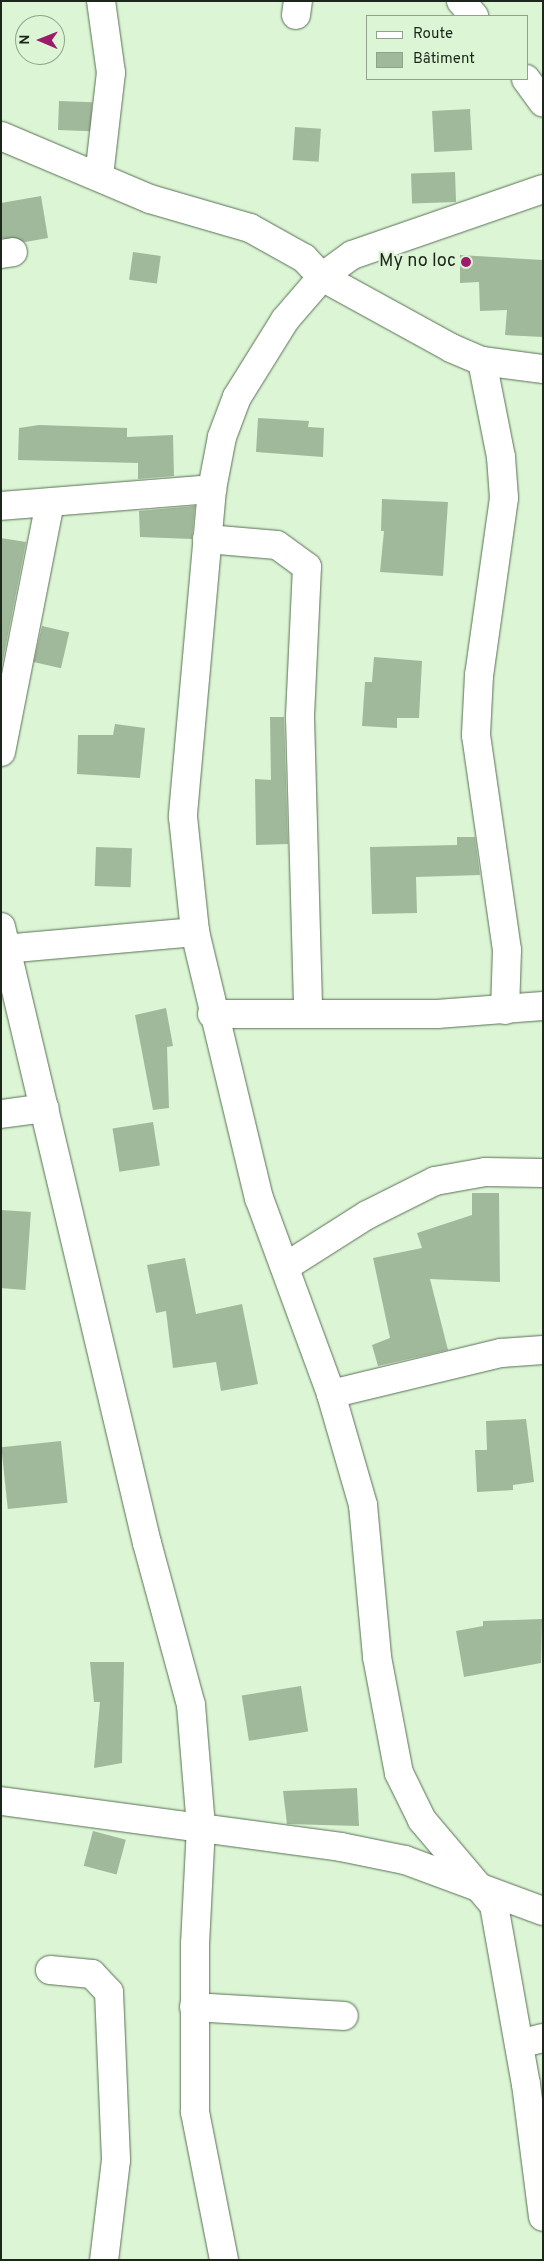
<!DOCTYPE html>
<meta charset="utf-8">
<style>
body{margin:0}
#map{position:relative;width:544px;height:2261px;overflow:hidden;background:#dbf5d5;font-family:Overpass,sans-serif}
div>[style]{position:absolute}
.building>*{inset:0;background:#a1b99b;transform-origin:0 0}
.roads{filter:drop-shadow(0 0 1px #5a7055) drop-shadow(0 0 1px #5a7055)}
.minor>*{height:28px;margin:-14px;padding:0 14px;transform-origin:14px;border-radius:14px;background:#fff}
.dots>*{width:14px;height:14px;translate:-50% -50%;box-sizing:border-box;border:2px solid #dbf5d5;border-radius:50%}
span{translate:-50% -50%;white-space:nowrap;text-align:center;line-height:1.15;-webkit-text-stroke:4.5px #dbf5d5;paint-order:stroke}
.poi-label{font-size:18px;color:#1d261b}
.right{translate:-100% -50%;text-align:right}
.frame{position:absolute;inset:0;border:2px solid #1d261b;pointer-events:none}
.legend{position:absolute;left:366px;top:15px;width:162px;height:65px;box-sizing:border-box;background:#dbf5d5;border:1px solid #8fa28b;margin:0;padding:6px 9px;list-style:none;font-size:15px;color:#1d261b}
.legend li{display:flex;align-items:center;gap:10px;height:25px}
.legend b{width:25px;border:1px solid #8fa28b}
.north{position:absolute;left:15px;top:15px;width:50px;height:50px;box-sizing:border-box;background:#dbf5d5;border:1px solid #8fa28b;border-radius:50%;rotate:271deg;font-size:14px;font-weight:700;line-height:20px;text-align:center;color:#1d261b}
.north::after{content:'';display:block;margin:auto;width:18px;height:22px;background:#9e1a6a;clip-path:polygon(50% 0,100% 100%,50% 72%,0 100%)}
</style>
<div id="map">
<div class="building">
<i style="left:59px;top:101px;width:33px;height:29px;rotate:2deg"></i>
<i style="left:470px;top:109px;width:41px;height:38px;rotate:87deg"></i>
<i style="left:295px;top:127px;width:26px;height:33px;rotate:4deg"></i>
<i style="left:455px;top:172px;width:30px;height:44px;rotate:88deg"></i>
<i style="clip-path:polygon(41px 196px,48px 238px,25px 242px,1px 238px,1px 203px)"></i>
<i style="left:133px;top:252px;width:28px;height:28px;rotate:8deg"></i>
<i style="clip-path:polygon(460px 255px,543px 260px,543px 337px,505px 335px,507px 310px,480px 311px,479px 282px,460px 283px)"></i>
<i style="clip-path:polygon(258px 418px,309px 421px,308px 427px,324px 428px,323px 457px,256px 452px)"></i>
<i style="clip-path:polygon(39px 425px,127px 428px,127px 437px,173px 435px,174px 476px,138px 479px,138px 463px,18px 460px,19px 428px)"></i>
<i style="clip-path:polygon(382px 499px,448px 502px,443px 576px,380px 572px,384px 531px,381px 531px)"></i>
<i style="clip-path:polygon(195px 506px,192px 539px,140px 537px,139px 511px)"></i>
<i style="clip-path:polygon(1px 538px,26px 542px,1px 670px)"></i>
<i style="left:42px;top:626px;width:28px;height:37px;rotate:13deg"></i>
<i style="clip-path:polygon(374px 657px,422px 661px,419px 718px,397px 718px,397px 728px,362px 726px,365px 682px,372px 682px)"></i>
<i style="clip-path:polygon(270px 717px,284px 717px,288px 844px,256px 845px,255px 779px,271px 780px)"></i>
<i style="clip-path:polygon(115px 724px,145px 728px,140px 778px,77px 774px,78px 735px,113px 735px)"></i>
<i style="clip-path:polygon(457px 837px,475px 837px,480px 875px,416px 877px,417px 913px,372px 914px,370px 847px,457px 845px)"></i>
<i style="left:96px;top:847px;width:36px;height:39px;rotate:2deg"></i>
<i style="clip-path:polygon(166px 1008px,173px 1046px,167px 1047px,169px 1108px,153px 1110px,135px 1015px)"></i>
<i style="left:153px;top:1122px;width:44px;height:41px;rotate:81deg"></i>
<i style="clip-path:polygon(472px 1193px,499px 1193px,500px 1282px,430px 1279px,448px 1350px,378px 1366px,372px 1345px,390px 1338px,373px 1258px,422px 1248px,417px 1233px,472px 1215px)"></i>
<i style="left:1px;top:1210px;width:30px;height:78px;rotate:4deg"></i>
<i style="clip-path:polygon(185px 1258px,196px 1314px,242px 1304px,258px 1384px,221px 1391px,216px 1362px,173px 1368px,166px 1311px,156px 1313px,147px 1265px)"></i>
<i style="clip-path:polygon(526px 1419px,534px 1482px,513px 1485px,513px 1490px,477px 1492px,475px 1450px,487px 1450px,486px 1421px)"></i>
<i style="left:61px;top:1441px;width:62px;height:60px;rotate:84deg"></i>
<i style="clip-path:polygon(542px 1619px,541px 1663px,464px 1677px,456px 1631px,483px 1626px,483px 1621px)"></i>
<i style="clip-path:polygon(90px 1662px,124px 1662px,122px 1763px,94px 1768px,100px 1702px,94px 1702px)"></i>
<i style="left:301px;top:1686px;width:46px;height:60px;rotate:81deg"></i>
<i style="clip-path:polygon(357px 1788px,359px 1826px,287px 1824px,283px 1791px)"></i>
<i style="left:93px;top:1831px;width:34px;height:36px;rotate:15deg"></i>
</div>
<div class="roads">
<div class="minor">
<i style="left:461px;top:1px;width:20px;rotate:49deg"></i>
<i style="left:296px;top:15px;width:14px;rotate:-82deg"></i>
<i style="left:526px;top:79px;width:29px;rotate:54deg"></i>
<i style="left:1px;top:136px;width:162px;rotate:22.9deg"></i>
<i style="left:150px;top:199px;width:104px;rotate:16.2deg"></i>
<i style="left:250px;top:228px;width:62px;rotate:29.1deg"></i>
<i style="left:304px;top:258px;width:26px;rotate:47deg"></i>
<i style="left:322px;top:277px;width:147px;rotate:28.8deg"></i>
<i style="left:451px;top:348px;width:34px;rotate:23deg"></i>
<i style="left:482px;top:361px;width:62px;rotate:7.5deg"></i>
<i style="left:99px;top:176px;width:104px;rotate:-83.4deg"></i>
<i style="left:111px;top:73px;width:73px;rotate:-97.9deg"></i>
<i style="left:543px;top:189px;width:202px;rotate:160.9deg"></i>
<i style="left:352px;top:255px;width:37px;rotate:144deg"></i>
<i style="left:322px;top:277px;width:57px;rotate:130.7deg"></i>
<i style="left:285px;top:320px;width:91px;rotate:121.9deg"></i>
<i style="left:237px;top:397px;width:43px;rotate:110.6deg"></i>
<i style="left:222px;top:437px;width:53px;rotate:100.9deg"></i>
<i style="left:212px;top:489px;width:329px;rotate:95.1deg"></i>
<i style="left:183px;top:817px;width:116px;rotate:84deg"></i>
<i style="left:195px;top:932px;width:274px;rotate:76.5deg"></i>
<i style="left:259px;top:1198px;width:209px;rotate:69.8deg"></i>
<i style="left:331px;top:1394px;width:116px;rotate:73.9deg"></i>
<i style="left:363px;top:1505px;width:153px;rotate:84.7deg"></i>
<i style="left:377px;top:1657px;width:118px;rotate:79.3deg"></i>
<i style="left:399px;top:1773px;width:52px;rotate:63.9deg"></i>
<i style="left:422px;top:1820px;width:111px;rotate:49.7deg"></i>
<i style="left:494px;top:1905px;width:182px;rotate:79.9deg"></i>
<i style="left:526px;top:2084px;width:134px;rotate:82.7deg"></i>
<i style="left:1px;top:254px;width:12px;rotate:-9deg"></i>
<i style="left:482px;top:361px;width:98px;rotate:78.8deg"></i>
<i style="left:501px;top:457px;width:41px;rotate:85.8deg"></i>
<i style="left:504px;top:498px;width:179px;rotate:98deg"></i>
<i style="left:479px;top:675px;width:60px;rotate:92.9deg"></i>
<i style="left:476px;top:735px;width:217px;rotate:81.8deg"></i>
<i style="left:507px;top:950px;width:60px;rotate:91.9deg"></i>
<i style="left:1px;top:506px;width:212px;rotate:-4.6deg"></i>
<i style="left:207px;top:539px;width:70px;rotate:4.9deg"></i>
<i style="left:277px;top:545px;width:37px;rotate:36deg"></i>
<i style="left:307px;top:567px;width:151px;rotate:92.7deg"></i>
<i style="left:300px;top:718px;width:293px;rotate:88.4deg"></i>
<i style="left:1px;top:752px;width:254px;rotate:-78.9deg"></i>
<i style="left:1px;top:927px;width:633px;rotate:76.67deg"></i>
<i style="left:147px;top:1543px;width:168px;rotate:74.8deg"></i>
<i style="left:191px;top:1705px;width:121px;rotate:85.3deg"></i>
<i style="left:201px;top:1826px;width:118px;rotate:92.9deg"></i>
<i style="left:195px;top:1944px;width:168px;rotate:90deg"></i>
<i style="left:195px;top:2112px;width:151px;rotate:78.9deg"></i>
<i style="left:4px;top:949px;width:192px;rotate:-5.1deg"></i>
<i style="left:212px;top:1014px;width:225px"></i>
<i style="left:437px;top:1014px;width:106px;rotate:-4.3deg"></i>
<i style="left:1px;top:1114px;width:44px;rotate:-7.8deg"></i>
<i style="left:285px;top:1267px;width:97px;rotate:-32.4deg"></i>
<i style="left:367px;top:1215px;width:76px;rotate:-26.6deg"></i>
<i style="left:435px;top:1181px;width:51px;rotate:-10.2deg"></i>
<i style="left:485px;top:1172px;width:58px;rotate:1deg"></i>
<i style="left:331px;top:1394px;width:175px;rotate:-13.6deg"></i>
<i style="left:501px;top:1353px;width:42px;rotate:-4.1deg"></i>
<i style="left:1px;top:1801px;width:343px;rotate:7.7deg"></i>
<i style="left:341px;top:1847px;width:65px;rotate:11.5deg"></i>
<i style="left:405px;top:1860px;width:147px;rotate:20.3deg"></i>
<i style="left:50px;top:1970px;width:42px;rotate:5.4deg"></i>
<i style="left:92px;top:1974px;width:25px;rotate:47deg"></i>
<i style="left:109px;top:1992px;width:168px;rotate:87.6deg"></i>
<i style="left:116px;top:2160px;width:101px;rotate:96.8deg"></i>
<i style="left:194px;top:2007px;width:150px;rotate:3.4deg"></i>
<i style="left:519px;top:2044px;width:25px;rotate:-14deg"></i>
</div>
</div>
<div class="dots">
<i style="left:466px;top:262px;background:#9e1a6a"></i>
</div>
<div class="poi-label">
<span class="right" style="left:456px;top:262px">My no loc</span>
</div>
<div class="frame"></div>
<ul class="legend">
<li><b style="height:6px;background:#fff"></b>Route</li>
<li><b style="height:14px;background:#a1b99b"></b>Bâtiment</li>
</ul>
<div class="north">N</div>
</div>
